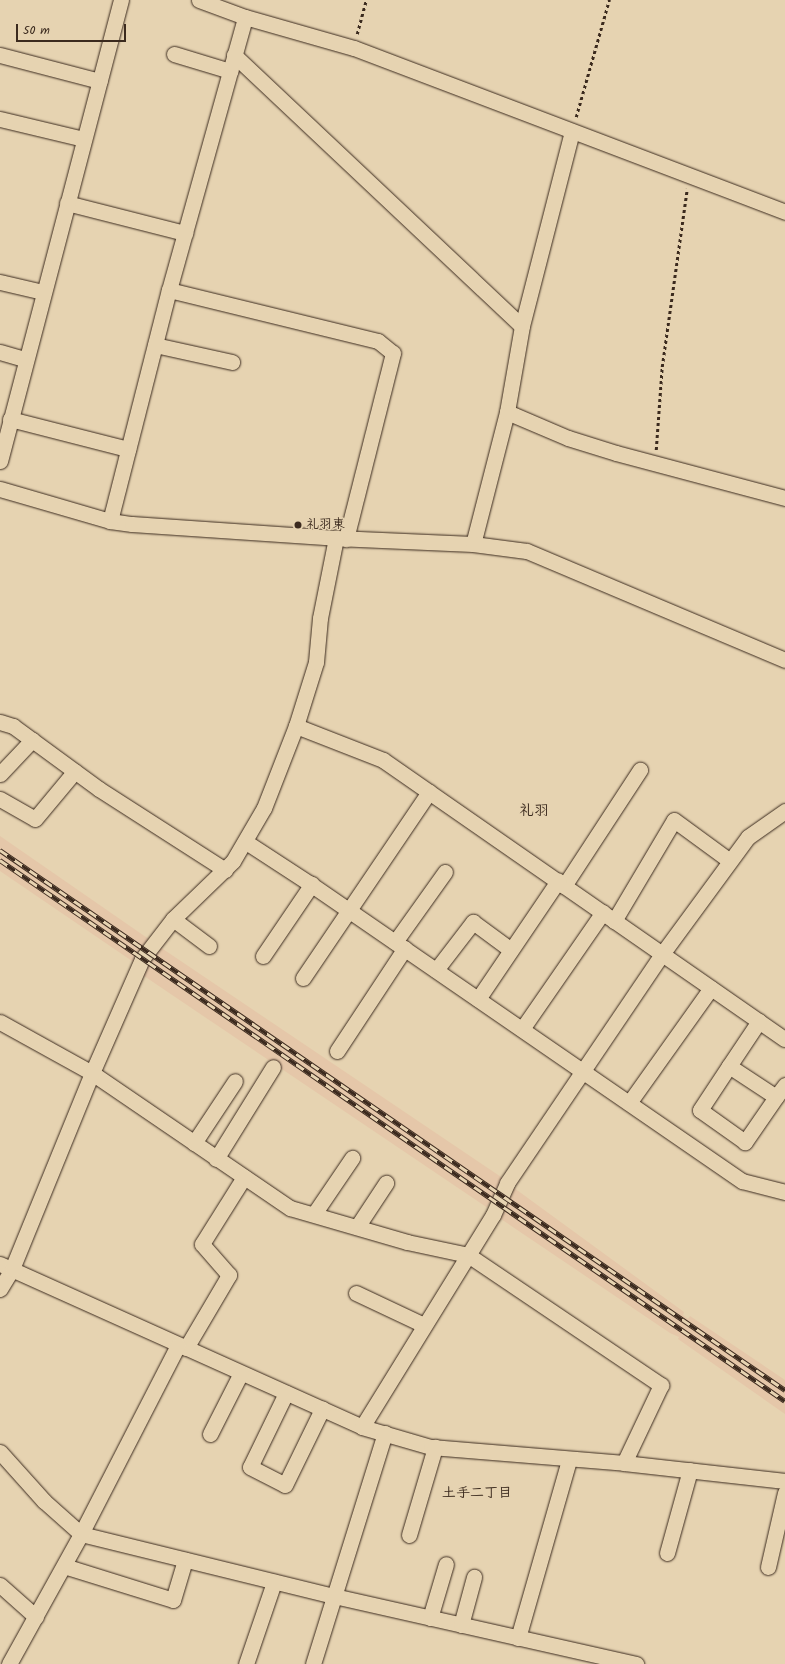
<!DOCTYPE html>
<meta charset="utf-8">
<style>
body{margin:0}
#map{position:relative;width:785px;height:1664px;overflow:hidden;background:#e6d3b1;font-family:Kalam,"Klee One",sans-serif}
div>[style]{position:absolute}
.built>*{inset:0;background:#e5c7a9;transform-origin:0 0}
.path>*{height:2.5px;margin-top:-1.25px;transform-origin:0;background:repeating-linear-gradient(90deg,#3b2a1e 0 3px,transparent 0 6px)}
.roads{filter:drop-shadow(0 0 1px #3b2a1e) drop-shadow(0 0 1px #3b2a1e)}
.minor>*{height:15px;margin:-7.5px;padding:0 7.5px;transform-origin:7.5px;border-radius:7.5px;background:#e6d3b1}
.rail>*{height:4.5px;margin-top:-2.25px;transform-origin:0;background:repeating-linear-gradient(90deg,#e6d3b1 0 9px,#3b2a1e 0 18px);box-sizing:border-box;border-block:1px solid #3b2a1e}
.dots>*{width:11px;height:11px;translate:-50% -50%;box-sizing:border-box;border:2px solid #e6d3b1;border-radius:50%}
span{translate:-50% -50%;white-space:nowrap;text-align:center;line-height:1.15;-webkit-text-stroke:3px #e6d3b1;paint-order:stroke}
.poi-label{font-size:13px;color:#3b2a1e;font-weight:700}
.left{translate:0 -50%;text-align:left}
.neighbourhood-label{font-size:14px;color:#3b2a1e;font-weight:700}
.quarter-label{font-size:15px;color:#3b2a1e;font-weight:700}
.scale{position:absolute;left:16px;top:24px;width:110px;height:18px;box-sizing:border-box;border:2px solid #3b2a1e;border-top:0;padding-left:5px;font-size:12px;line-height:14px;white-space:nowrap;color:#3b2a1e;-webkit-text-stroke:3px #e6d3b1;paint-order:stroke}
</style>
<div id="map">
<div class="built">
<i style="clip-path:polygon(0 836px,153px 942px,135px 963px,0 871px)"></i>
<i style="left:157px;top:945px;width:420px;height:33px;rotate:34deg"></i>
<i style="clip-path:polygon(510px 1185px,684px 1312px,683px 1315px,688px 1319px,690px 1316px,785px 1380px,785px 1414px,678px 1339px,679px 1337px,670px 1333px,498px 1217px)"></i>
</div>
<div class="path">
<i style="left:357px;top:34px;width:35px;rotate:-75deg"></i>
<i style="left:576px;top:117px;width:122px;rotate:-74.2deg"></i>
<i style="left:656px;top:450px;width:83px;rotate:-85.9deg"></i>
<i style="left:662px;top:367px;width:180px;rotate:-82deg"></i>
</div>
<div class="roads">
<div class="minor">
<i style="left:199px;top:0;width:49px;rotate:20.3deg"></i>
<i style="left:245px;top:17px;width:113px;rotate:15.9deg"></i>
<i style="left:354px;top:48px;width:461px;rotate:20.8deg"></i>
<i style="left:174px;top:54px;width:59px;rotate:16.9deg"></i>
<i style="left:0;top:55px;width:103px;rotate:14.6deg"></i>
<i style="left:234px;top:55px;width:395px;rotate:43.3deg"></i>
<i style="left:522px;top:326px;width:87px;rotate:99.9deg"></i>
<i style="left:507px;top:412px;width:136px;rotate:104.4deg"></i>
<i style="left:0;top:119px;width:86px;rotate:13.4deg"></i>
<i style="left:67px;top:203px;width:122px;rotate:14.3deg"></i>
<i style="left:0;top:282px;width:44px;rotate:13.1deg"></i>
<i style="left:169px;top:290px;width:215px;rotate:13.7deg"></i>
<i style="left:378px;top:341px;width:19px;rotate:39deg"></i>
<i style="left:393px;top:353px;width:192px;rotate:104.2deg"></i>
<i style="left:522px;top:326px;width:201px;rotate:-75.6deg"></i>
<i style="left:155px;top:345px;width:79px;rotate:12.4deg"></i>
<i style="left:0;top:352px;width:26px;rotate:16deg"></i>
<i style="left:507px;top:412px;width:66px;rotate:23.1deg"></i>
<i style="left:568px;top:438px;width:50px;rotate:17.4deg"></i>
<i style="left:616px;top:453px;width:175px;rotate:14.9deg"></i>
<i style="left:10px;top:419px;width:122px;rotate:14.3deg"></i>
<i style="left:0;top:461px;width:477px;rotate:-75.3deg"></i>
<i style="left:0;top:489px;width:115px;rotate:16.2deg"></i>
<i style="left:110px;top:521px;width:22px;rotate:8deg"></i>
<i style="left:132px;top:524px;width:204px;rotate:3.9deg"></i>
<i style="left:336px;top:538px;width:137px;rotate:2.5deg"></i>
<i style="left:473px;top:544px;width:54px;rotate:7.4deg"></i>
<i style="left:527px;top:551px;width:280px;rotate:22.9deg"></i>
<i style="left:110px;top:521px;width:238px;rotate:-75.7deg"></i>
<i style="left:169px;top:290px;width:283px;rotate:-74.4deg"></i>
<i style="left:0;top:722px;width:14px;rotate:17deg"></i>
<i style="left:13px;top:726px;width:107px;rotate:36.2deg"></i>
<i style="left:99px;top:789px;width:150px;rotate:32.7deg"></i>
<i style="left:296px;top:726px;width:93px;rotate:21.3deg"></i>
<i style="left:383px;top:760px;width:489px;rotate:34.8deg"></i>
<i style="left:0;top:774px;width:47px;rotate:-46.7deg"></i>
<i style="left:0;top:799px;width:40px;rotate:29.7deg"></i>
<i style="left:35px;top:819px;width:62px;rotate:-50.2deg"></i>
<i style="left:246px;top:842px;width:75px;rotate:33.1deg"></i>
<i style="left:309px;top:883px;width:526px;rotate:34.54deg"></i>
<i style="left:742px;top:1181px;width:44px;rotate:14.3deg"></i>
<i style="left:564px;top:886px;width:139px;rotate:-56.8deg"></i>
<i style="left:173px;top:919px;width:45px;rotate:36.9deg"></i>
<i style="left:614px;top:921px;width:117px;rotate:-59.3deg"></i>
<i style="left:674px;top:820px;width:69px;rotate:36.2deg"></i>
<i style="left:395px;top:942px;width:86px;rotate:-54.5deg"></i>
<i style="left:263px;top:956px;width:87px;rotate:-55.8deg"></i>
<i style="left:436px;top:970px;width:61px;rotate:-52.4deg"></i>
<i style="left:473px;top:922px;width:47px;rotate:36.4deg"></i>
<i style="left:303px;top:978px;width:225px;rotate:-55.9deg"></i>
<i style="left:478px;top:999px;width:143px;rotate:-55.9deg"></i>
<i style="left:0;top:1022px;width:105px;rotate:29deg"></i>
<i style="left:92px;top:1073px;width:240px;rotate:34.3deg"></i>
<i style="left:290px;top:1208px;width:122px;rotate:16.2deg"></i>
<i style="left:407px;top:1242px;width:62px;rotate:12deg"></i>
<i style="left:468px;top:1255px;width:233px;rotate:34deg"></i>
<i style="left:661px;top:1385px;width:86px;rotate:115.4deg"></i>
<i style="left:522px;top:1029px;width:142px;rotate:-55.3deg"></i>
<i style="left:337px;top:1051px;width:123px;rotate:-56.6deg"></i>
<i style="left:729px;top:1066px;width:56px;rotate:33.4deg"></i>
<i style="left:776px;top:1097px;width:55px;rotate:124.6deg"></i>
<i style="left:745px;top:1142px;width:55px;rotate:-144.6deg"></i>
<i style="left:700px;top:1110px;width:53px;rotate:-56.6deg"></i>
<i style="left:729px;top:1066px;width:54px;rotate:-56.3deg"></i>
<i style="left:776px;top:1097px;width:15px;rotate:-53deg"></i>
<i style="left:629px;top:1103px;width:141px;rotate:-54.5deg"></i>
<i style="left:194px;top:1143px;width:74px;rotate:-56.5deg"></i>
<i style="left:216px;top:1159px;width:108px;rotate:-58.2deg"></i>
<i style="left:314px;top:1214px;width:68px;rotate:-55.8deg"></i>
<i style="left:357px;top:1227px;width:53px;rotate:-56.6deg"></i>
<i style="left:0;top:1264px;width:397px;rotate:24.2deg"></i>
<i style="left:362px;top:1427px;width:72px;rotate:16.2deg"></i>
<i style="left:431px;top:1447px;width:194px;rotate:4.7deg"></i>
<i style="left:624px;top:1463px;width:162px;rotate:6.4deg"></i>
<i style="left:0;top:1289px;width:23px;rotate:-59deg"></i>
<i style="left:12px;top:1269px;width:212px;rotate:-67.8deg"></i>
<i style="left:92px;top:1073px;width:124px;rotate:-66.3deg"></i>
<i style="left:142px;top:959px;width:51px;rotate:-52.2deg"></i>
<i style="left:173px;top:919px;width:83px;rotate:-44deg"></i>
<i style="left:233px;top:861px;width:61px;rotate:-59.7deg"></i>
<i style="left:264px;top:808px;width:88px;rotate:-68.7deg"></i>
<i style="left:296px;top:726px;width:67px;rotate:-72.6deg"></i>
<i style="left:316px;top:662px;width:44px;rotate:-84.8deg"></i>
<i style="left:320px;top:618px;width:82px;rotate:-78.7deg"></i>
<i style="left:356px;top:1293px;width:75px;rotate:25.2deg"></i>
<i style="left:186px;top:1348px;width:85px;rotate:-59.5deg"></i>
<i style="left:229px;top:1275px;width:41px;rotate:-131.1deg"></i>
<i style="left:202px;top:1244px;width:79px;rotate:-57.9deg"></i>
<i style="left:286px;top:1393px;width:82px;rotate:115.9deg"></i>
<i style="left:250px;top:1467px;width:39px;rotate:27deg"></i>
<i style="left:285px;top:1485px;width:85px;rotate:-64deg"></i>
<i style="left:362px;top:1427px;width:249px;rotate:-58.3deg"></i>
<i style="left:493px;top:1215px;width:35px;rotate:-66deg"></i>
<i style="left:507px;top:1183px;width:277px;rotate:-55.9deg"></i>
<i style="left:662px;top:954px;width:145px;rotate:-53.7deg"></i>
<i style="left:748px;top:837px;width:45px;rotate:-35.1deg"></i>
<i style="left:210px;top:1434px;width:68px;rotate:-63.1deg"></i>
<i style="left:0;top:1452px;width:66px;rotate:48.1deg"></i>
<i style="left:44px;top:1501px;width:50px;rotate:41.7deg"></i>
<i style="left:81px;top:1534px;width:260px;rotate:13.8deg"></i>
<i style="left:334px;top:1596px;width:310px;rotate:12.7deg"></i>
<i style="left:409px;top:1535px;width:92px;rotate:-73.5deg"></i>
<i style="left:667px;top:1553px;width:86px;rotate:-74.5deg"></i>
<i style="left:64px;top:1566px;width:114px;rotate:17.3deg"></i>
<i style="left:173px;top:1600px;width:42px;rotate:-73.3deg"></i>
<i style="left:768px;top:1567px;width:76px;rotate:-77.1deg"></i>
<i style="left:0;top:1585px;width:48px;rotate:41.6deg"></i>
<i style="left:430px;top:1618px;width:56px;rotate:-73.5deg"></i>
<i style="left:461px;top:1625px;width:50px;rotate:-74.8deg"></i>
<i style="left:518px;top:1638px;width:185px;rotate:-74deg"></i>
<i style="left:9px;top:1664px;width:149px;rotate:-61deg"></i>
<i style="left:81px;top:1534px;width:212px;rotate:-62.8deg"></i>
<i style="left:246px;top:1664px;width:87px;rotate:-71.1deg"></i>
<i style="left:313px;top:1664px;width:242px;rotate:-72.7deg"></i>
</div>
</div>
<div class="rail">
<i style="left:0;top:850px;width:953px;rotate:34.52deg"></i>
<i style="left:0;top:860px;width:953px;rotate:34.57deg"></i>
</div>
<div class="dots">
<i style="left:298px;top:525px;background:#3b2a1e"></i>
</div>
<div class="poi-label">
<span class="left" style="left:306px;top:525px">礼羽東</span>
</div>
<div class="neighbourhood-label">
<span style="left:477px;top:1493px">土手二丁目</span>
</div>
<div class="quarter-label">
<span style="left:534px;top:812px">礼羽</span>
</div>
<div class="scale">50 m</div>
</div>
